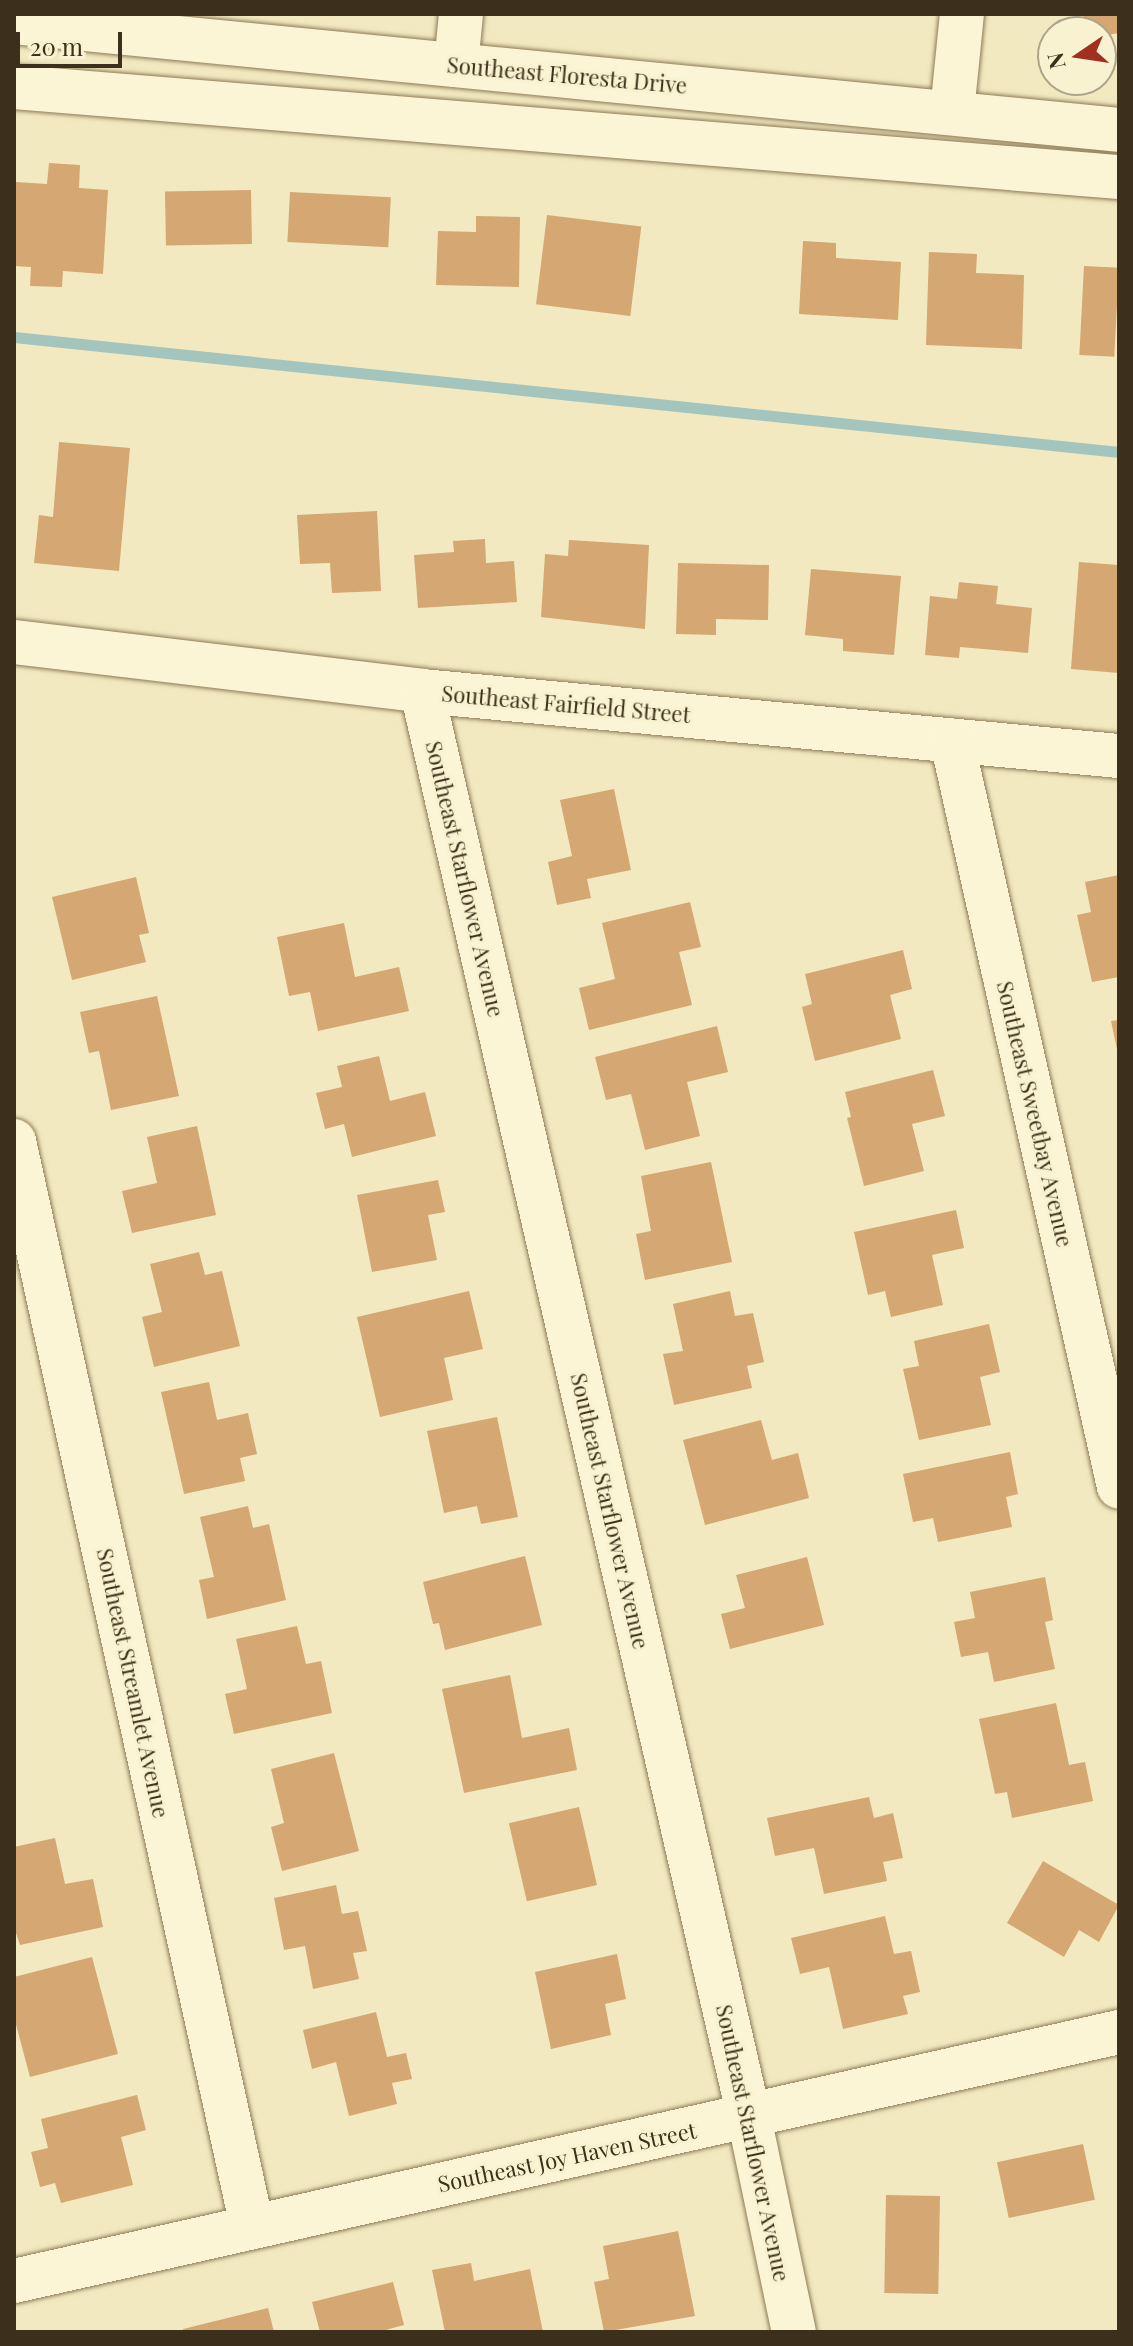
<!DOCTYPE html>
<style>
body{margin:0}
#map{position:relative;width:1133px;height:2346px;overflow:hidden;background:#f2e9c1;font-family:"Playfair Display",serif}
div>[style]{position:absolute}
.stream>*{height:11px;margin:-5.5px;padding:0 5.5px;transform-origin:5.5px;border-radius:5.5px;background:#a4c4be}
.building>*{inset:0;background:#d4a773;transform-origin:0 0}
.roads{filter:drop-shadow(0 0 2px #8d7b56) drop-shadow(0 0 2px #8d7b56)}
.minor>*{height:44px;margin:-22px;padding:0 22px;transform-origin:22px;border-radius:22px;background:#fcf5d5}
span{translate:-50% -50%;white-space:nowrap;text-align:center;line-height:1.15;-webkit-text-stroke:6px #f9f2d1;paint-order:stroke}
.street-label{font-size:22px;color:#3c2f1c}
.frame{position:absolute;inset:0;border:16px solid #3c2f1c;pointer-events:none}
.north{position:absolute;left:1037px;top:16px;width:80px;height:80px;box-sizing:border-box;background:#f9f2d1;border:2px solid #ada489;border-radius:50%;rotate:257deg;font-size:22px;font-weight:700;line-height:32px;text-align:center;color:#3c2f1c}
.north::after{content:'';display:block;margin:auto;width:28px;height:36px;background:#a23021;clip-path:polygon(50% 0,100% 100%,50% 72%,0 100%)}
.scale{position:absolute;left:16px;top:32px;width:106px;height:36px;box-sizing:border-box;border:4px solid #3c2f1c;border-top:0;padding-left:10px;font-size:24px;line-height:28px;white-space:nowrap;color:#3c2f1c;-webkit-text-stroke:6px #f9f2d1;paint-order:stroke}
</style>
<div id="map">
<div class="stream">
<i style="left:14px;top:337px;width:1111px;rotate:5.94deg"></i>
</div>
<div class="building">
<i style="clip-path:polygon(1083px 14px,1119px 14px,1119px 33px,1101px 36px,1101px 32px,1086px 32px)"></i>
<i style="clip-path:polygon(49px 163px,80px 165px,79px 188px,108px 190px,103px 274px,63px 271px,62px 287px,30px 286px,31px 267px,14px 266px,16px 182px,47px 184px)"></i>
<i style="left:251px;top:190px;width:54px;height:86px;rotate:89deg"></i>
<i style="left:290px;top:192px;width:101px;height:50px;rotate:3deg"></i>
<i style="left:547px;top:215px;width:95px;height:90px;rotate:7deg"></i>
<i style="clip-path:polygon(476px 216px,520px 217px,519px 287px,436px 285px,438px 231px,476px 232px)"></i>
<i style="clip-path:polygon(803px 241px,836px 243px,836px 258px,901px 262px,898px 320px,799px 314px)"></i>
<i style="clip-path:polygon(929px 252px,977px 254px,976px 273px,1024px 275px,1022px 349px,926px 345px)"></i>
<i style="left:1084px;top:266px;width:35px;height:89px;rotate:3deg"></i>
<i style="clip-path:polygon(59px 442px,130px 448px,119px 571px,34px 563px,39px 515px,53px 517px)"></i>
<i style="clip-path:polygon(377px 511px,381px 591px,332px 593px,330px 563px,300px 564px,297px 515px)"></i>
<i style="clip-path:polygon(485px 539px,486px 563px,514px 561px,517px 602px,418px 608px,414px 555px,454px 552px,453px 541px)"></i>
<i style="clip-path:polygon(569px 540px,649px 545px,645px 629px,541px 617px,545px 554px,568px 556px)"></i>
<i style="clip-path:polygon(1079px 562px,1119px 565px,1119px 673px,1071px 669px)"></i>
<i style="clip-path:polygon(678px 563px,769px 565px,768px 620px,716px 619px,716px 635px,676px 634px)"></i>
<i style="clip-path:polygon(811px 569px,901px 576px,894px 655px,843px 651px,843px 639px,805px 635px)"></i>
<i style="clip-path:polygon(959px 582px,998px 586px,996px 604px,1032px 608px,1028px 653px,960px 647px,959px 658px,925px 655px,930px 596px,957px 599px)"></i>
<i style="clip-path:polygon(614px 789px,631px 870px,587px 879px,591px 898px,557px 905px,548px 862px,572px 856px,560px 800px)"></i>
<i style="clip-path:polygon(1119px 875px,1119px 977px,1092px 982px,1077px 915px,1091px 912px,1085px 882px)"></i>
<i style="clip-path:polygon(136px 877px,149px 933px,139px 935px,146px 962px,72px 980px,52px 897px)"></i>
<i style="clip-path:polygon(690px 902px,701px 947px,679px 952px,692px 1005px,589px 1030px,579px 988px,615px 979px,602px 923px)"></i>
<i style="clip-path:polygon(344px 923px,355px 977px,399px 967px,409px 1011px,318px 1031px,310px 992px,289px 996px,277px 937px)"></i>
<i style="clip-path:polygon(903px 950px,912px 989px,890px 995px,901px 1039px,815px 1061px,802px 1007px,812px 1004px,805px 974px)"></i>
<i style="clip-path:polygon(157px 996px,179px 1096px,111px 1110px,99px 1051px,89px 1053px,80px 1012px)"></i>
<i style="clip-path:polygon(1119px 1020px,1119px 1054px,1118px 1054px,1111px 1021px)"></i>
<i style="clip-path:polygon(717px 1026px,728px 1072px,687px 1082px,700px 1136px,645px 1150px,631px 1094px,606px 1100px,595px 1057px)"></i>
<i style="clip-path:polygon(379px 1056px,390px 1101px,425px 1092px,436px 1136px,352px 1157px,344px 1124px,325px 1129px,316px 1093px,342px 1087px,337px 1066px)"></i>
<i style="clip-path:polygon(933px 1070px,945px 1116px,912px 1124px,924px 1171px,864px 1186px,847px 1118px,851px 1117px,845px 1092px)"></i>
<i style="clip-path:polygon(197px 1126px,216px 1215px,132px 1233px,122px 1191px,157px 1183px,147px 1137px)"></i>
<i style="clip-path:polygon(711px 1162px,732px 1262px,645px 1280px,636px 1234px,651px 1231px,641px 1176px)"></i>
<i style="clip-path:polygon(438px 1180px,445px 1212px,428px 1215px,437px 1260px,372px 1272px,357px 1195px)"></i>
<i style="clip-path:polygon(956px 1210px,964px 1248px,932px 1255px,943px 1305px,891px 1317px,885px 1291px,868px 1295px,854px 1232px)"></i>
<i style="clip-path:polygon(199px 1252px,205px 1275px,222px 1271px,240px 1346px,154px 1367px,142px 1317px,162px 1312px,150px 1264px)"></i>
<i style="clip-path:polygon(469px 1291px,483px 1349px,444px 1358px,453px 1400px,380px 1417px,357px 1317px)"></i>
<i style="clip-path:polygon(730px 1291px,735px 1316px,753px 1313px,764px 1362px,747px 1366px,752px 1388px,674px 1405px,663px 1354px,683px 1351px,673px 1304px)"></i>
<i style="clip-path:polygon(989px 1324px,1000px 1372px,980px 1377px,991px 1425px,919px 1440px,903px 1369px,919px 1366px,914px 1341px)"></i>
<i style="clip-path:polygon(209px 1382px,217px 1420px,248px 1413px,257px 1454px,240px 1458px,245px 1481px,184px 1494px,161px 1392px)"></i>
<i style="clip-path:polygon(497px 1417px,518px 1517px,481px 1524px,477px 1506px,444px 1513px,427px 1431px)"></i>
<i style="clip-path:polygon(761px 1420px,772px 1460px,798px 1453px,809px 1498px,705px 1525px,683px 1440px)"></i>
<i style="clip-path:polygon(1010px 1452px,1018px 1494px,1006px 1497px,1012px 1527px,938px 1542px,933px 1518px,913px 1522px,903px 1474px)"></i>
<i style="clip-path:polygon(248px 1506px,253px 1528px,269px 1524px,286px 1600px,207px 1619px,199px 1580px,214px 1577px,200px 1517px)"></i>
<i style="clip-path:polygon(525px 1556px,542px 1625px,445px 1650px,439px 1623px,433px 1624px,423px 1582px)"></i>
<i style="clip-path:polygon(807px 1557px,824px 1625px,730px 1649px,721px 1614px,745px 1608px,736px 1575px)"></i>
<i style="clip-path:polygon(1045px 1577px,1053px 1620px,1045px 1622px,1055px 1669px,994px 1682px,988px 1652px,961px 1657px,954px 1622px,975px 1618px,970px 1592px)"></i>
<i style="clip-path:polygon(297px 1626px,306px 1664px,321px 1661px,332px 1713px,234px 1734px,225px 1694px,247px 1689px,236px 1639px)"></i>
<i style="clip-path:polygon(510px 1675px,522px 1738px,569px 1728px,577px 1770px,464px 1793px,442px 1689px)"></i>
<i style="clip-path:polygon(1056px 1703px,1069px 1765px,1085px 1762px,1093px 1801px,1012px 1818px,1007px 1792px,995px 1794px,979px 1719px)"></i>
<i style="clip-path:polygon(334px 1753px,359px 1851px,282px 1871px,271px 1827px,284px 1823px,271px 1769px)"></i>
<i style="clip-path:polygon(869px 1797px,874px 1818px,893px 1813px,903px 1858px,883px 1862px,887px 1881px,824px 1894px,814px 1848px,775px 1856px,767px 1818px)"></i>
<i style="left:579px;top:1807px;width:80px;height:72px;rotate:77deg"></i>
<i style="clip-path:polygon(55px 1838px,65px 1884px,93px 1879px,103px 1927px,20px 1945px,14px 1927px,14px 1847px)"></i>
<i style="clip-path:polygon(1043px 1861px,1119px 1905px,1099px 1942px,1079px 1930px,1064px 1957px,1007px 1923px)"></i>
<i style="clip-path:polygon(336px 1885px,342px 1914px,358px 1911px,367px 1951px,353px 1953px,359px 1979px,313px 1989px,305px 1946px,284px 1950px,274px 1898px)"></i>
<i style="clip-path:polygon(885px 1916px,894px 1954px,911px 1951px,920px 1992px,903px 1996px,908px 2014px,843px 2029px,829px 1967px,800px 1974px,791px 1938px)"></i>
<i style="clip-path:polygon(617px 1954px,626px 1999px,605px 2004px,611px 2035px,551px 2049px,535px 1972px)"></i>
<i style="clip-path:polygon(92px 1957px,118px 2054px,30px 2077px,14px 2017px,14px 1977px)"></i>
<i style="clip-path:polygon(376px 2012px,387px 2057px,406px 2053px,412px 2079px,392px 2083px,397px 2104px,349px 2116px,336px 2062px,312px 2069px,303px 2030px)"></i>
<i style="clip-path:polygon(137px 2095px,146px 2130px,121px 2137px,133px 2185px,61px 2203px,55px 2183px,40px 2187px,31px 2152px,48px 2148px,41px 2119px)"></i>
<i style="left:1083px;top:2144px;width:57px;height:88px;rotate:78deg"></i>
<i style="left:886px;top:2195px;width:54px;height:98px;rotate:1deg"></i>
<i style="clip-path:polygon(678px 2231px,695px 2316px,604px 2332px,594px 2282px,609px 2279px,603px 2246px)"></i>
<i style="clip-path:polygon(471px 2263px,474px 2281px,530px 2269px,543px 2332px,445px 2332px,432px 2270px)"></i>
<i style="clip-path:polygon(393px 2282px,404px 2325px,378px 2332px,320px 2332px,312px 2302px)"></i>
<i style="clip-path:polygon(268px 2308px,274px 2332px,184px 2332px,183px 2329px)"></i>
</div>
<div class="roads">
<div class="minor">
<i style="left:14px;top:22px;width:1110px;rotate:5.58deg"></i>
<i style="left:456px;top:65px;width:51px;rotate:-84.4deg"></i>
<i style="left:14px;top:87px;width:1109px;rotate:4.66deg"></i>
<i style="left:952px;top:112px;width:99px;rotate:-84.2deg"></i>
<i style="left:14px;top:642px;width:411px;rotate:6.8deg"></i>
<i style="left:422px;top:691px;width:700px;rotate:5.33deg"></i>
<i style="left:422px;top:691px;width:1463px;rotate:77.08deg"></i>
<i style="left:749px;top:2117px;width:220px;rotate:78.2deg"></i>
<i style="left:952px;top:741px;width:764px;rotate:77.38deg"></i>
<i style="left:14px;top:1141px;width:1111px;rotate:77.63deg"></i>
<i style="left:14px;top:2281px;width:1133px;rotate:-12.7deg"></i>
</div>
</div>
<div class="street-label">
<span style="left:567px;top:75px;rotate:5deg">Southeast Floresta Drive</span>
<span style="left:566px;top:704px;rotate:5deg">Southeast Fairfield Street</span>
<span style="left:465px;top:879px;rotate:77deg">Southeast Starflower Avenue</span>
<span style="left:1035px;top:1114px;rotate:77deg">Southeast Sweetbay Avenue</span>
<span style="left:610px;top:1511px;rotate:77deg">Southeast Starflower Avenue</span>
<span style="left:133px;top:1683px;rotate:78deg">Southeast Streamlet Avenue</span>
<span style="left:753px;top:2143px;rotate:78deg">Southeast Starflower Avenue</span>
<span style="left:567px;top:2157px;rotate:-12deg">Southeast Joy Haven Street</span>
</div>
<div class="frame"></div>
<div class="north">N</div>
<div class="scale">20 m</div>
</div>
